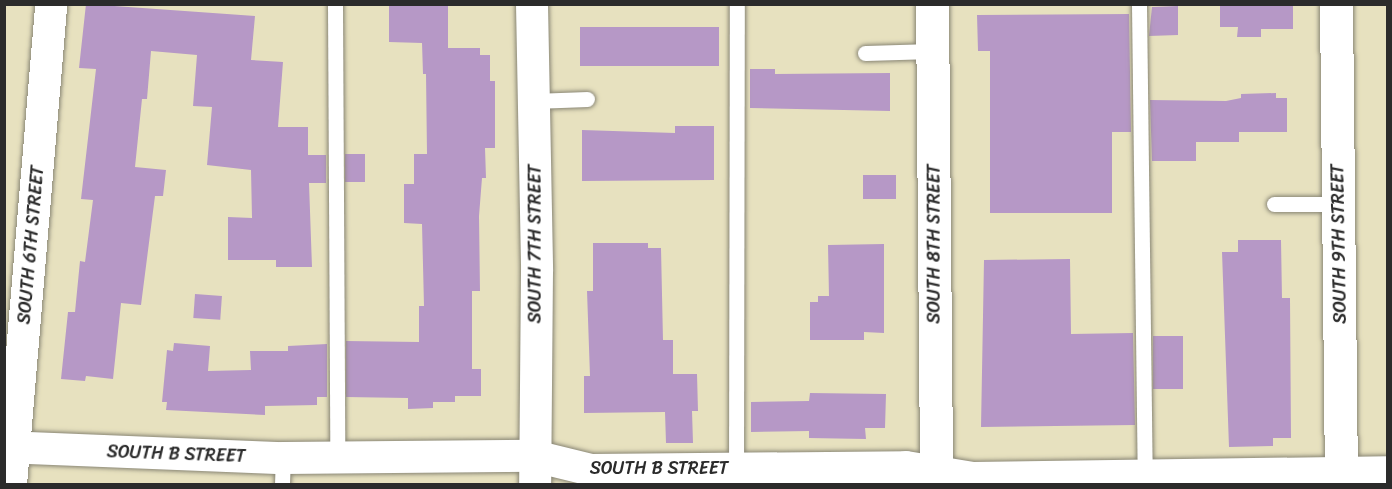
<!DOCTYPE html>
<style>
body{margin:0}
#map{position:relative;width:1392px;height:489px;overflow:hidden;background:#e7e1bf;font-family:Sriracha,sans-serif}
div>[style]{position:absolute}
.building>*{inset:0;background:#b698c6;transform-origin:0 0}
.roads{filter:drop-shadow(0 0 2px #898675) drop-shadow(0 0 2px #898675)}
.lane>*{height:15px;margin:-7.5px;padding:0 7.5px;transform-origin:7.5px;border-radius:7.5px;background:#fff}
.street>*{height:32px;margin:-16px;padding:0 16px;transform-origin:16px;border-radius:16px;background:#fff}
.highway>*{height:33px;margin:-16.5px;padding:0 16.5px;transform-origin:16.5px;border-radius:16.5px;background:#fff}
span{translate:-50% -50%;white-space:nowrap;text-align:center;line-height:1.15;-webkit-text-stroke:4.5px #fff;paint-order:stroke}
.street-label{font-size:18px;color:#2b2b2b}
.frame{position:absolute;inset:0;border:6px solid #2b2b2b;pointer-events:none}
</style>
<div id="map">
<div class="building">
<i style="clip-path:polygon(86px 4px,255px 16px,251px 60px,283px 62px,278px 127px,308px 127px,308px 155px,326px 155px,326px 183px,309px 183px,312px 267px,276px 267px,276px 260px,228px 260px,228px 217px,252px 218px,251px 170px,207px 165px,212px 107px,193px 106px,197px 55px,151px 51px,147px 99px,142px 99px,135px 167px,166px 170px,163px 196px,155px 196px,141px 305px,121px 303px,113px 379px,86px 376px,85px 381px,61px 379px,68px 312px,75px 312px,80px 261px,85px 262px,93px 200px,81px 199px,96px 69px,79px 68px)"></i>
<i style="clip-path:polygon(389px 4px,448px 4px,448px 48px,480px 48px,480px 55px,490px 55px,490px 81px,495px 81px,495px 148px,485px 148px,486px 178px,482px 178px,479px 216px,480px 291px,472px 291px,472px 369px,481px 369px,481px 396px,455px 396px,455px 402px,433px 402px,433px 408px,408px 409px,408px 398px,346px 397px,346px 341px,419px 342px,419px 306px,424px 306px,422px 224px,404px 223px,404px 184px,414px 184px,414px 154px,427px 154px,426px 74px,423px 74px,422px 43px,389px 42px)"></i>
<i style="clip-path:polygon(1220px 4px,1293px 4px,1293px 29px,1261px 29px,1261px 37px,1237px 37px,1238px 27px,1220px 27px)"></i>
<i style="clip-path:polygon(1178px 6px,1178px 35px,1149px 36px,1152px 7px)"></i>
<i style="clip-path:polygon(1129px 14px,1131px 132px,1112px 132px,1112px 213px,990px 213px,990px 51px,978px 51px,977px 15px)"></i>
<i style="left:719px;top:27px;width:39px;height:139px;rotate:90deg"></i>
<i style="clip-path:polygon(750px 69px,775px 69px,775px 74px,890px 73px,890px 111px,750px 108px)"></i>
<i style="clip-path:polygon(1276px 93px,1276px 98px,1287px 98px,1287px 132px,1239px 132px,1239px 142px,1196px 142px,1196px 161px,1152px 161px,1150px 100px,1226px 101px,1241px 98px,1241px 94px)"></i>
<i style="clip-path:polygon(675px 126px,714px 126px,714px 180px,582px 181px,582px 130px,675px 133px)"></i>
<i style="left:365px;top:154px;width:28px;height:20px;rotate:90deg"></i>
<i style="left:896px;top:175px;width:24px;height:33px;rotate:90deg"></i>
<i style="clip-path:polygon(1238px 240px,1281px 240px,1282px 298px,1290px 298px,1291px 438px,1273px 438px,1273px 446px,1229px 447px,1222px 252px,1238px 252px)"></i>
<i style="clip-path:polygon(593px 243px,648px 243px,648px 248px,661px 248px,663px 340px,673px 340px,673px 374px,697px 374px,698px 411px,692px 411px,693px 443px,666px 443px,665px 412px,584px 413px,584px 376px,590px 376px,587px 291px,593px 291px)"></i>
<i style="clip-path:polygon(884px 244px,884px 333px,864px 332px,864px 340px,810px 340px,810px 302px,818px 302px,818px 296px,829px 296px,828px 245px)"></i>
<i style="clip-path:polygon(1070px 259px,1071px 334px,1133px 333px,1135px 425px,981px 427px,984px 260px)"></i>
<i style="left:195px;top:294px;width:27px;height:24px;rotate:4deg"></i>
<i style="left:1153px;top:336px;width:30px;height:53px"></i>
<i style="clip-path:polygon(174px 343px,210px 346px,208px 371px,251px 370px,250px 351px,288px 351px,288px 346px,327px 344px,327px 397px,317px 397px,317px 405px,265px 406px,265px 415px,166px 410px,167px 402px,162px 402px,167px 350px,173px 351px)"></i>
<i style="clip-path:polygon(810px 393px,886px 394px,885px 428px,865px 428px,866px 439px,809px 438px,809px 431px,751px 432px,751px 402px,809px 401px)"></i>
</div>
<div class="roads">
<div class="lane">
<i style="left:335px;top:4px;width:454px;rotate:89.7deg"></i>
<i style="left:1139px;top:4px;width:474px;rotate:89.3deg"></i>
<i style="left:865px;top:53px;width:68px;rotate:-1.7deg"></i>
<i style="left:534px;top:101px;width:53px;rotate:-2.2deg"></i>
<i style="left:1274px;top:204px;width:64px"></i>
<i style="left:282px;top:484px;width:26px;rotate:-88deg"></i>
<i style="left:736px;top:484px;width:480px;rotate:-89.9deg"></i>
</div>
<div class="street">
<i style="left:532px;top:4px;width:267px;rotate:88.9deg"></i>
<i style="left:537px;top:271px;width:213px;rotate:90.5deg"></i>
<i style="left:4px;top:447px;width:279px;rotate:2.3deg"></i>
<i style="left:283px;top:458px;width:251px;rotate:-0.5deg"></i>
<i style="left:534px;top:456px;width:59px;rotate:13.8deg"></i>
<i style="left:591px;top:470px;width:315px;rotate:-0.5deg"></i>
<i style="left:906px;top:467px;width:68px;rotate:9.3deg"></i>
<i style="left:973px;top:478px;width:415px;rotate:-0.8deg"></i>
<i style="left:11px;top:484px;width:482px;rotate:-85.2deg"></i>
</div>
<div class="highway">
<i style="left:932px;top:4px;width:480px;rotate:89.5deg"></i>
<i style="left:1336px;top:4px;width:480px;rotate:89.4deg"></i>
</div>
</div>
<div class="street-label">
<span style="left:535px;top:244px;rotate:-90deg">SOUTH 7TH STREET</span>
<span style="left:934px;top:244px;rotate:-90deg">SOUTH 8TH STREET</span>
<span style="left:1339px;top:244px;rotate:-91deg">SOUTH 9TH STREET</span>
<span style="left:31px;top:245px;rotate:-85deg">SOUTH 6TH STREET</span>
<span style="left:176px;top:454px;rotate:2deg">SOUTH B STREET</span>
<span style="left:659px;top:468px">SOUTH B STREET</span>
</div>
<div class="frame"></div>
</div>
